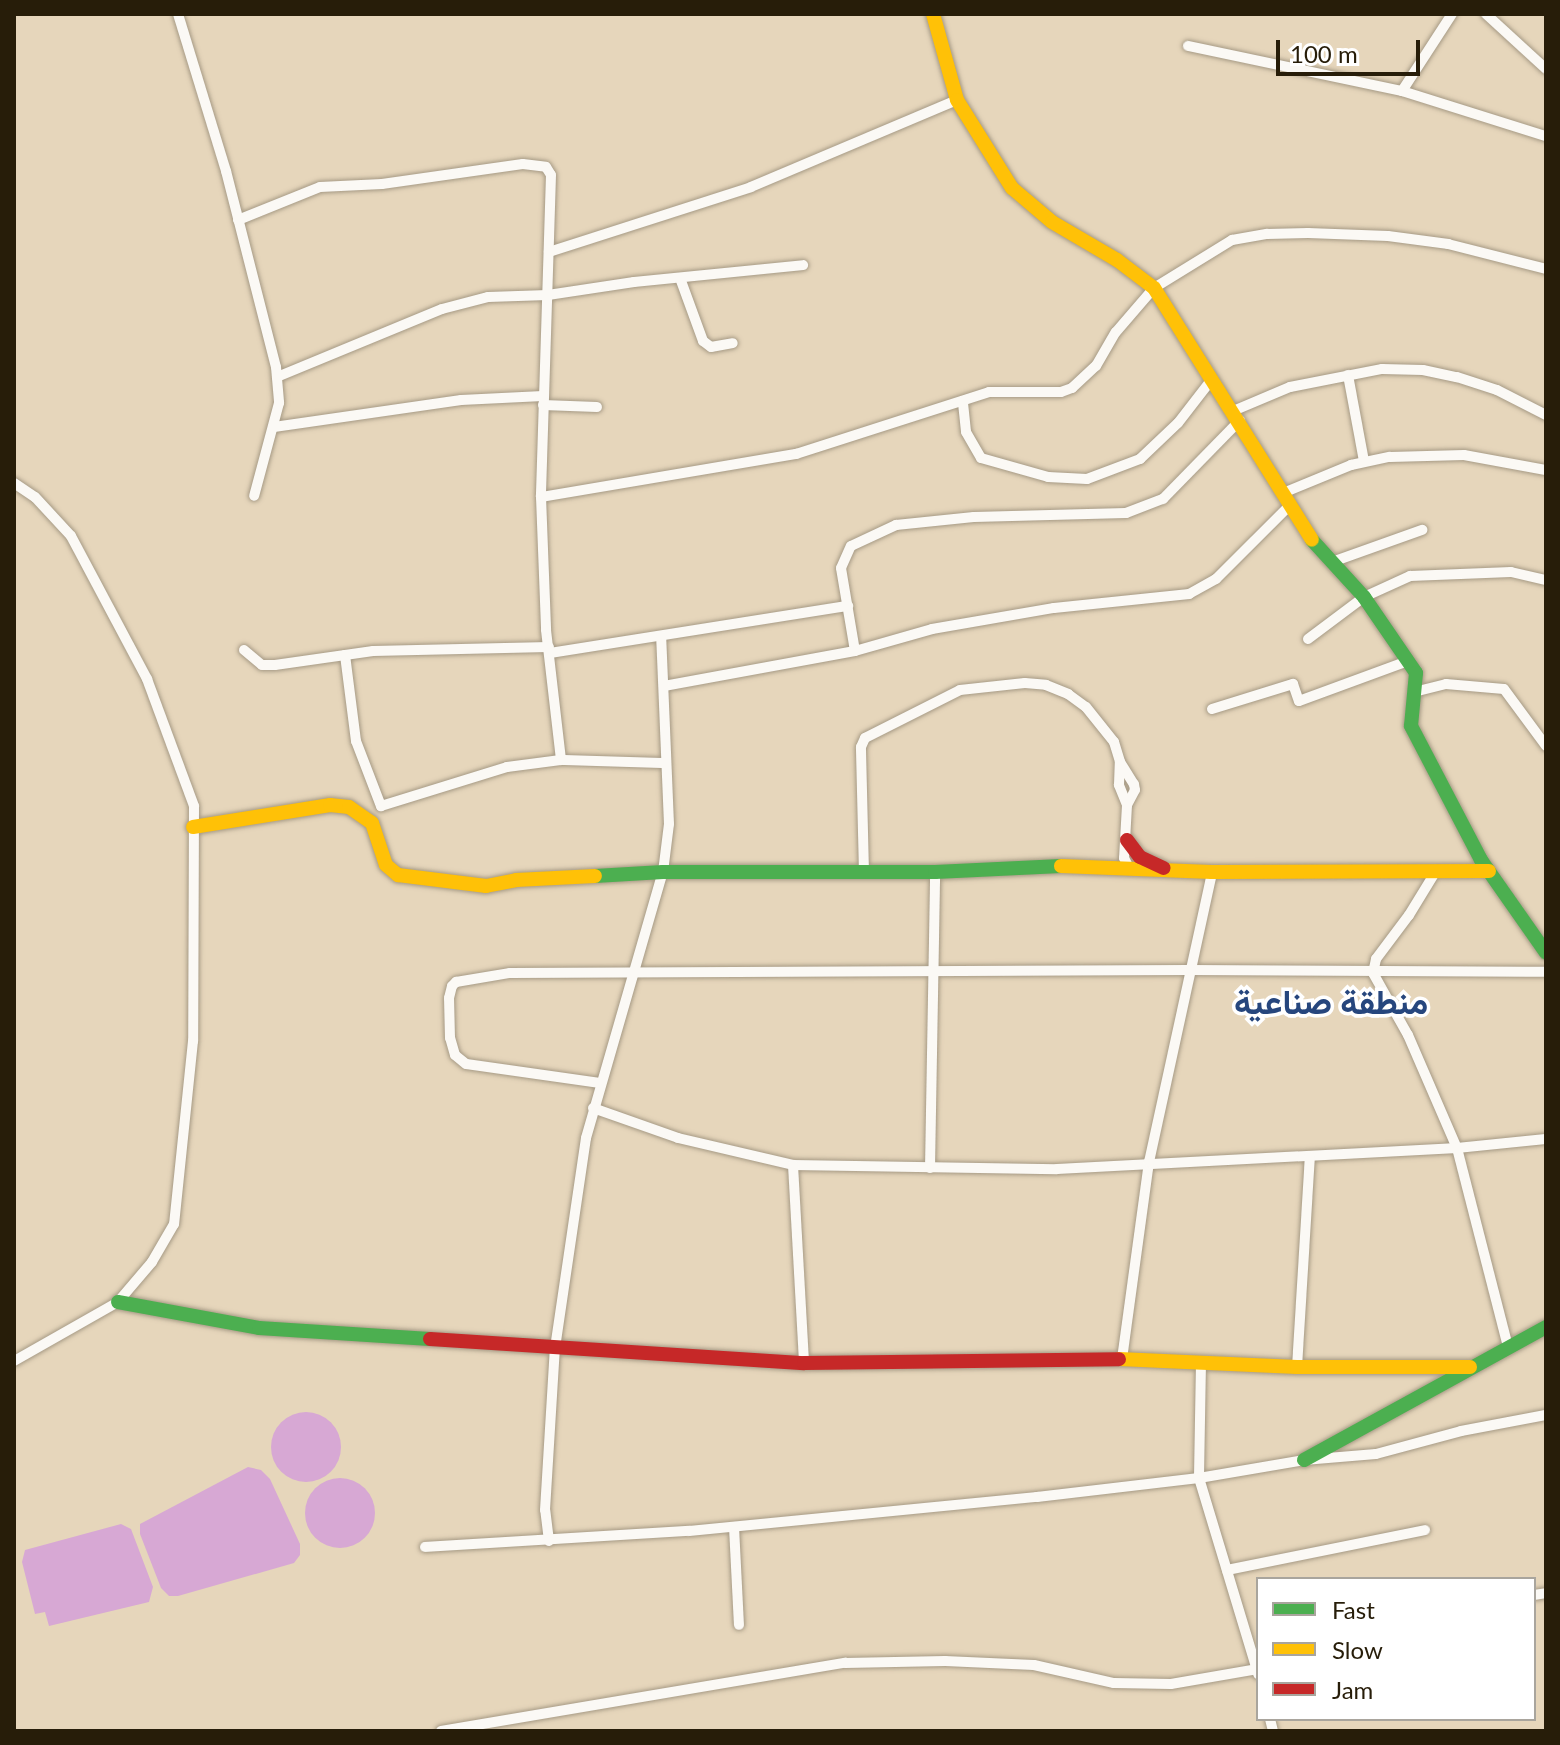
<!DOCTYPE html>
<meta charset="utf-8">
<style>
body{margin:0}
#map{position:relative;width:1560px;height:1745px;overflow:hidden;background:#e6d6bb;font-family:Lato,Vazirmatn,sans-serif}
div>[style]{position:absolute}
.water>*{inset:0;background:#d7a8d4}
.round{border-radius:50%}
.roads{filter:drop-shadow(0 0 2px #a69a85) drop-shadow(0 0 2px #a69a85)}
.street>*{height:10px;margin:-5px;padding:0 5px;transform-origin:5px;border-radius:5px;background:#fbf9f5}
.fast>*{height:14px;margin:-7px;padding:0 7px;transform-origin:7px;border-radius:7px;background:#4caf50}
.slow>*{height:14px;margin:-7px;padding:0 7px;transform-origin:7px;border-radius:7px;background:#ffc107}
.jam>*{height:14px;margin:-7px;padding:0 7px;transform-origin:7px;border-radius:7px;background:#c62828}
span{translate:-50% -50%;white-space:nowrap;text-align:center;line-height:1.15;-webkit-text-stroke:7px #fff;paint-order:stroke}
.district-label{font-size:34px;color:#26467d;font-weight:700}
.frame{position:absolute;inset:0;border:16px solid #271d09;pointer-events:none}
.legend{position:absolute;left:1256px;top:1577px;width:280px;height:144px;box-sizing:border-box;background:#fff;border:2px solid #a9a59d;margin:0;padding:10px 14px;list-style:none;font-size:24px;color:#271d09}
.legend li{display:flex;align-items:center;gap:16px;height:40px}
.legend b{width:40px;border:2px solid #a9a59d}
.scale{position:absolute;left:1276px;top:40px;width:144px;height:36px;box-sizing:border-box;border:4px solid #271d09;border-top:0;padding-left:10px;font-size:24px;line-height:28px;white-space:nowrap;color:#271d09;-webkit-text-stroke:6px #fff;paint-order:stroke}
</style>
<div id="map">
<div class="water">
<i class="round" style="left:271px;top:1412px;width:70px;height:70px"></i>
<i style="clip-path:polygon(248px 1467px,261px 1470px,270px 1479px,300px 1544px,300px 1555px,294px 1563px,178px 1596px,169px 1596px,161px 1588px,140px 1534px,140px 1524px)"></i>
<i class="round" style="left:305px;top:1478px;width:70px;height:70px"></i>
<i style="clip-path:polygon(121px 1524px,131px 1529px,153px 1587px,149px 1602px,49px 1626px,45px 1612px,35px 1614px,22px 1562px,25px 1550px)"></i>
</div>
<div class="roads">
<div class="street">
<i style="left:178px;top:14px;width:164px;rotate:73deg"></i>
<i style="left:226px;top:171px;width:202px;rotate:75.7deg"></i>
<i style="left:276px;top:367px;width:36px;rotate:85deg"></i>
<i style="left:279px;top:403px;width:96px;rotate:105deg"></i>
<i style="left:1486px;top:14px;width:81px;rotate:42.5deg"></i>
<i style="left:1188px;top:46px;width:219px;rotate:11.9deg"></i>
<i style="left:1402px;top:91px;width:151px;rotate:17.4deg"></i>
<i style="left:1402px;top:91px;width:92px;rotate:-57deg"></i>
<i style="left:238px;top:220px;width:88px;rotate:-21.9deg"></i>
<i style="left:320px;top:187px;width:62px;rotate:-2.8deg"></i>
<i style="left:382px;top:184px;width:142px;rotate:-8.1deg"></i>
<i style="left:523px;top:164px;width:23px;rotate:7deg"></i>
<i style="left:546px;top:167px;width:9px;rotate:58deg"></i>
<i style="left:551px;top:175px;width:322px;rotate:91.8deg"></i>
<i style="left:541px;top:497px;width:133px;rotate:87.8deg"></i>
<i style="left:546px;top:630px;width:131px;rotate:83.4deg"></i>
<i style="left:561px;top:760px;width:104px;rotate:1.7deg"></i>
<i style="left:549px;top:252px;width:212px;rotate:-17.8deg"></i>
<i style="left:751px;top:187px;width:224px;rotate:-22.9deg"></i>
<i style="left:680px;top:278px;width:67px;rotate:69.9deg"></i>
<i style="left:703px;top:341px;width:10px;rotate:37deg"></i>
<i style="left:711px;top:347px;width:22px;rotate:-10deg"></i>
<i style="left:1348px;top:375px;width:87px;rotate:79.5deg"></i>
<i style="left:277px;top:377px;width:178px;rotate:-22.4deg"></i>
<i style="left:442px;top:309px;width:48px;rotate:-14.6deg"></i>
<i style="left:488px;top:297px;width:60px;rotate:-1.9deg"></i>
<i style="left:548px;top:295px;width:87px;rotate:-8.6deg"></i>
<i style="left:634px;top:282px;width:170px;rotate:-5.7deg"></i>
<i style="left:963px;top:403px;width:29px;rotate:84deg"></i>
<i style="left:966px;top:432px;width:30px;rotate:60deg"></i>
<i style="left:981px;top:458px;width:70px;rotate:15.8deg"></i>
<i style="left:1048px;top:477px;width:39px;rotate:3deg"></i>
<i style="left:1087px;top:479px;width:57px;rotate:-20.7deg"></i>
<i style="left:1140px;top:459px;width:52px;rotate:-43.5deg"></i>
<i style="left:1178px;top:423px;width:56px;rotate:-52.3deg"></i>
<i style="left:543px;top:405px;width:54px;rotate:2.1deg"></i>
<i style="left:1233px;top:411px;width:62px;rotate:-22.8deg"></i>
<i style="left:1290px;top:387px;width:94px;rotate:-11.1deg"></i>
<i style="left:1382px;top:369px;width:41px;rotate:1.4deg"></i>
<i style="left:1423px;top:370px;width:35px;rotate:12deg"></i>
<i style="left:1457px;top:377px;width:42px;rotate:18deg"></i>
<i style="left:1497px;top:390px;width:55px;rotate:27deg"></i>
<i style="left:274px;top:427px;width:189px;rotate:-8.2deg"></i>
<i style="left:461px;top:400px;width:82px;rotate:-2.8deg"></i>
<i style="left:14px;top:483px;width:25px;rotate:34deg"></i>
<i style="left:35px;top:497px;width:53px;rotate:47.3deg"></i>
<i style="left:71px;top:536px;width:162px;rotate:62deg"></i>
<i style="left:147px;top:679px;width:135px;rotate:69.7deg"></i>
<i style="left:194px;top:806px;width:235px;rotate:90.2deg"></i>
<i style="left:193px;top:1041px;width:184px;rotate:95.9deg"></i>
<i style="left:174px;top:1224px;width:44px;rotate:120.1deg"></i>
<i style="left:152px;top:1262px;width:52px;rotate:130.4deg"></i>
<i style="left:118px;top:1302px;width:120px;rotate:150.4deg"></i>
<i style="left:1283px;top:493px;width:74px;rotate:-22.4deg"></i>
<i style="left:1351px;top:465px;width:40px;rotate:-12deg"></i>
<i style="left:1390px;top:457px;width:74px;rotate:-1.5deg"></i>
<i style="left:1464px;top:455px;width:83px;rotate:10.4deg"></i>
<i style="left:541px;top:497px;width:259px;rotate:-9.6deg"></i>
<i style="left:796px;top:454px;width:203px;rotate:-17.8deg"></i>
<i style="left:989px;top:392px;width:72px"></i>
<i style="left:1061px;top:392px;width:12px;rotate:-20deg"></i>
<i style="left:1072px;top:388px;width:33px;rotate:-43deg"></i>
<i style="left:1096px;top:366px;width:39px;rotate:-60deg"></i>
<i style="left:1116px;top:332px;width:58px;rotate:-49.2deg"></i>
<i style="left:1154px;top:288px;width:92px;rotate:-31.6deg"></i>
<i style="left:1232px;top:240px;width:36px;rotate:-10deg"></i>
<i style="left:1267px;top:234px;width:41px;rotate:-1.4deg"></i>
<i style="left:1308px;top:233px;width:80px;rotate:2.1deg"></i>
<i style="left:1388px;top:236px;width:61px;rotate:7.6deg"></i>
<i style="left:1448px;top:244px;width:101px;rotate:14.3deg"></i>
<i style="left:1332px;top:562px;width:96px;rotate:-19.6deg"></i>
<i style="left:1308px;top:639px;width:70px;rotate:-36.9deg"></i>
<i style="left:1364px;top:597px;width:51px;rotate:-24.5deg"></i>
<i style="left:1410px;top:576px;width:101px;rotate:-2.3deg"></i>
<i style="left:1511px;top:572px;width:36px;rotate:13deg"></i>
<i style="left:244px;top:650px;width:23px;rotate:40deg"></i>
<i style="left:262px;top:665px;width:13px"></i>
<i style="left:275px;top:665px;width:99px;rotate:-8.1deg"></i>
<i style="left:373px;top:651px;width:176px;rotate:-1.3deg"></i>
<i style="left:855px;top:651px;width:84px;rotate:-99.6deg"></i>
<i style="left:841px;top:568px;width:24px;rotate:-66deg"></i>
<i style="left:851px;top:546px;width:50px;rotate:-25deg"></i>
<i style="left:896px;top:525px;width:78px;rotate:-5.9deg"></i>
<i style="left:974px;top:517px;width:152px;rotate:-1.5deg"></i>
<i style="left:1126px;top:513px;width:40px;rotate:-21deg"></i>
<i style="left:1163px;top:499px;width:110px;rotate:-45.7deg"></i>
<i style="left:550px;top:653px;width:302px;rotate:-9deg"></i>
<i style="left:345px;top:655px;width:87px;rotate:82.7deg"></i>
<i style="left:356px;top:741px;width:70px;rotate:69deg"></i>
<i style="left:381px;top:806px;width:132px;rotate:-17.2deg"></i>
<i style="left:507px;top:767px;width:54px;rotate:-7.4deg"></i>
<i style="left:664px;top:686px;width:194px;rotate:-10.4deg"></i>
<i style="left:855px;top:651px;width:80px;rotate:-15.9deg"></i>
<i style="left:932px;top:629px;width:124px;rotate:-9.8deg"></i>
<i style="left:1054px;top:608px;width:136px;rotate:-5.9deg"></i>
<i style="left:1189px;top:594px;width:31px;rotate:-29deg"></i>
<i style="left:1216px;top:579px;width:103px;rotate:-45deg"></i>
<i style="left:1414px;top:692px;width:33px;rotate:-14deg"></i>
<i style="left:1446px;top:684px;width:58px;rotate:4.9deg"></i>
<i style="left:1504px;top:689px;width:71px;rotate:53.6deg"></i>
<i style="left:1212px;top:709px;width:85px;rotate:-17.2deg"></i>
<i style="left:1293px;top:684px;width:18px;rotate:71deg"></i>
<i style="left:1299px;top:701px;width:116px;rotate:-20.2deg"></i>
<i style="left:1127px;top:805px;width:53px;rotate:93.2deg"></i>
<i style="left:1124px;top:858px;width:13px;rotate:63deg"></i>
<i style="left:1436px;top:871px;width:52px;rotate:121.5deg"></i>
<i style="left:1409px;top:915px;width:55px;rotate:126.9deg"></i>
<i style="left:1376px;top:959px;width:14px;rotate:102deg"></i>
<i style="left:1373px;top:973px;width:71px;rotate:60.6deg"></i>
<i style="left:1408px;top:1035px;width:123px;rotate:66.6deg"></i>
<i style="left:1457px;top:1148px;width:205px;rotate:75.6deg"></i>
<i style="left:864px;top:873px;width:126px;rotate:-91.4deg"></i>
<i style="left:861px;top:747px;width:10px;rotate:-66deg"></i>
<i style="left:865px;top:738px;width:106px;rotate:-26.8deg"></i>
<i style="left:960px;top:690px;width:65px;rotate:-6.1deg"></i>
<i style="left:1025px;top:683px;width:21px;rotate:5deg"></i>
<i style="left:1046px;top:685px;width:24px;rotate:22deg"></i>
<i style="left:1068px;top:694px;width:22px;rotate:36deg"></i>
<i style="left:1086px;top:707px;width:45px;rotate:51.3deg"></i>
<i style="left:1114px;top:742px;width:21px;rotate:73deg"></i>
<i style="left:1120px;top:762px;width:26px;rotate:58deg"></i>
<i style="left:1134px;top:784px;width:6px;rotate:81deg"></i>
<i style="left:1135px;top:790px;width:17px;rotate:118deg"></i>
<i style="left:1127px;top:805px;width:22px;rotate:-112deg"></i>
<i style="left:1119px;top:785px;width:23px;rotate:-88deg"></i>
<i style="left:600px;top:1083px;width:135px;rotate:-171.9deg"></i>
<i style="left:466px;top:1064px;width:14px;rotate:-141deg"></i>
<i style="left:455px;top:1055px;width:18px;rotate:-106deg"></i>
<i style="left:450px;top:1038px;width:40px;rotate:-91.4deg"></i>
<i style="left:449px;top:998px;width:12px;rotate:-76deg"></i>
<i style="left:452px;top:986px;width:6px;rotate:-45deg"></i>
<i style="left:456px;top:982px;width:55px;rotate:-9.5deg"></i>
<i style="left:510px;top:973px;width:679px;rotate:-0.25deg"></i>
<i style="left:1189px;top:970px;width:357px;rotate:0.3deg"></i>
<i style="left:593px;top:1108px;width:90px;rotate:19.4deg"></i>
<i style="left:678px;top:1138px;width:118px;rotate:13.2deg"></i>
<i style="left:793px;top:1165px;width:264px;rotate:0.9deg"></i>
<i style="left:1057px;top:1169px;width:401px;rotate:-3deg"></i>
<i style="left:1457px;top:1148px;width:89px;rotate:-5.8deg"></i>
<i style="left:793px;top:1165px;width:198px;rotate:86.8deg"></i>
<i style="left:930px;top:1168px;width:296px;rotate:-89deg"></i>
<i style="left:1122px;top:1359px;width:199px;rotate:-82.2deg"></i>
<i style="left:1149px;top:1162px;width:297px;rotate:-77.7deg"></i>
<i style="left:1201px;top:1362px;width:116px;rotate:91deg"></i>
<i style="left:1199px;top:1478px;width:205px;rotate:73.2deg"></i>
<i style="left:1297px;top:1367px;width:211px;rotate:-86.5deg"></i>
<i style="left:734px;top:1527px;width:98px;rotate:87.1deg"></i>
<i style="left:549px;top:1541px;width:31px;rotate:-97deg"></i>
<i style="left:545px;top:1510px;width:162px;rotate:-86.5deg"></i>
<i style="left:555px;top:1348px;width:212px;rotate:-81.6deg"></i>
<i style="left:586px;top:1138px;width:277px;rotate:-73.9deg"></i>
<i style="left:663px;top:872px;width:48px;rotate:-82.9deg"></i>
<i style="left:669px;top:824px;width:188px;rotate:-92.4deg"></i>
<i style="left:425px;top:1547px;width:264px;rotate:-3.5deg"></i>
<i style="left:689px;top:1531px;width:350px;rotate:-5.6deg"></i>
<i style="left:1037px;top:1497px;width:163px;rotate:-6.7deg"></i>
<i style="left:1199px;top:1478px;width:107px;rotate:-9.7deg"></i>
<i style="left:1304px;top:1460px;width:72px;rotate:-4.8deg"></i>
<i style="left:1376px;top:1454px;width:88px;rotate:-15.1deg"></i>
<i style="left:1461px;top:1431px;width:86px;rotate:-10.7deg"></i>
<i style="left:1227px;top:1570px;width:202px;rotate:-11.4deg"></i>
<i style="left:1534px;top:1595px;width:12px;rotate:-9deg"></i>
<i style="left:1270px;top:1719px;width:12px;rotate:76deg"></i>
<i style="left:441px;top:1731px;width:410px;rotate:-9.6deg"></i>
<i style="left:845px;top:1663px;width:100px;rotate:-1.1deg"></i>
<i style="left:945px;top:1661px;width:89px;rotate:2.6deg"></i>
<i style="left:1034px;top:1665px;width:82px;rotate:12.7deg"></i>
<i style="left:1114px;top:1683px;width:57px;rotate:1deg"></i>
<i style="left:1171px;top:1684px;width:88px;rotate:-9.8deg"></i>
</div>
<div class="fast">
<i style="left:1312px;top:540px;width:77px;rotate:47.6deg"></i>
<i style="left:1364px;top:597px;width:92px;rotate:55.6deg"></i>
<i style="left:1416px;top:673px;width:53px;rotate:95.4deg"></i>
<i style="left:1411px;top:726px;width:151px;rotate:62.4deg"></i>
<i style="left:1481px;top:860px;width:113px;rotate:55deg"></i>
<i style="left:595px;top:876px;width:68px;rotate:-3.4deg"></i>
<i style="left:663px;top:872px;width:272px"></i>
<i style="left:935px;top:872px;width:126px;rotate:-2.7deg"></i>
<i style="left:118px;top:1302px;width:143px;rotate:10.4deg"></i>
<i style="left:259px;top:1328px;width:171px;rotate:3.7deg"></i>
<i style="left:1304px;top:1460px;width:276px;rotate:-28.8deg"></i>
</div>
<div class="slow">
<i style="left:933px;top:14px;width:89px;rotate:74.4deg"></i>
<i style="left:957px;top:100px;width:104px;rotate:58deg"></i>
<i style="left:1012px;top:188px;width:52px;rotate:40.4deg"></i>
<i style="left:1052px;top:222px;width:75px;rotate:30.3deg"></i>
<i style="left:1117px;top:260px;width:46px;rotate:37.1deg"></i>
<i style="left:1154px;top:288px;width:297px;rotate:57.9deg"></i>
<i style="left:193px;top:827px;width:139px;rotate:-9.1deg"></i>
<i style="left:330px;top:805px;width:19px;rotate:6deg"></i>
<i style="left:349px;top:807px;width:28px;rotate:35deg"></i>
<i style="left:372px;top:823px;width:44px;rotate:71.6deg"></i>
<i style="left:386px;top:865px;width:16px;rotate:40deg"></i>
<i style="left:398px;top:875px;width:89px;rotate:7.1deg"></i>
<i style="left:486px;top:886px;width:31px;rotate:-11deg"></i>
<i style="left:516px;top:880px;width:79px;rotate:-2.9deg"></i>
<i style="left:1061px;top:866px;width:151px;rotate:2.3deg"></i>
<i style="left:1212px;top:872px;width:277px;rotate:-0.2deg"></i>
<i style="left:1119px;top:1359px;width:178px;rotate:2.6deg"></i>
<i style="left:1297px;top:1367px;width:173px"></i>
</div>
<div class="jam">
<i style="left:1127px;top:840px;width:21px;rotate:53deg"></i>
<i style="left:1140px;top:857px;width:26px;rotate:25deg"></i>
<i style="left:430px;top:1339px;width:375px;rotate:3.7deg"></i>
<i style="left:804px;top:1363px;width:315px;rotate:-0.7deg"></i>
</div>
</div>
<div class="district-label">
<span style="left:1331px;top:1001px">منطقة صناعية</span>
</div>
<div class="frame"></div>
<ul class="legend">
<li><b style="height:10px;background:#4caf50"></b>Fast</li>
<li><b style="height:10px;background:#ffc107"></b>Slow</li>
<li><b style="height:10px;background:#c62828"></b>Jam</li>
</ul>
<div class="scale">100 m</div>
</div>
